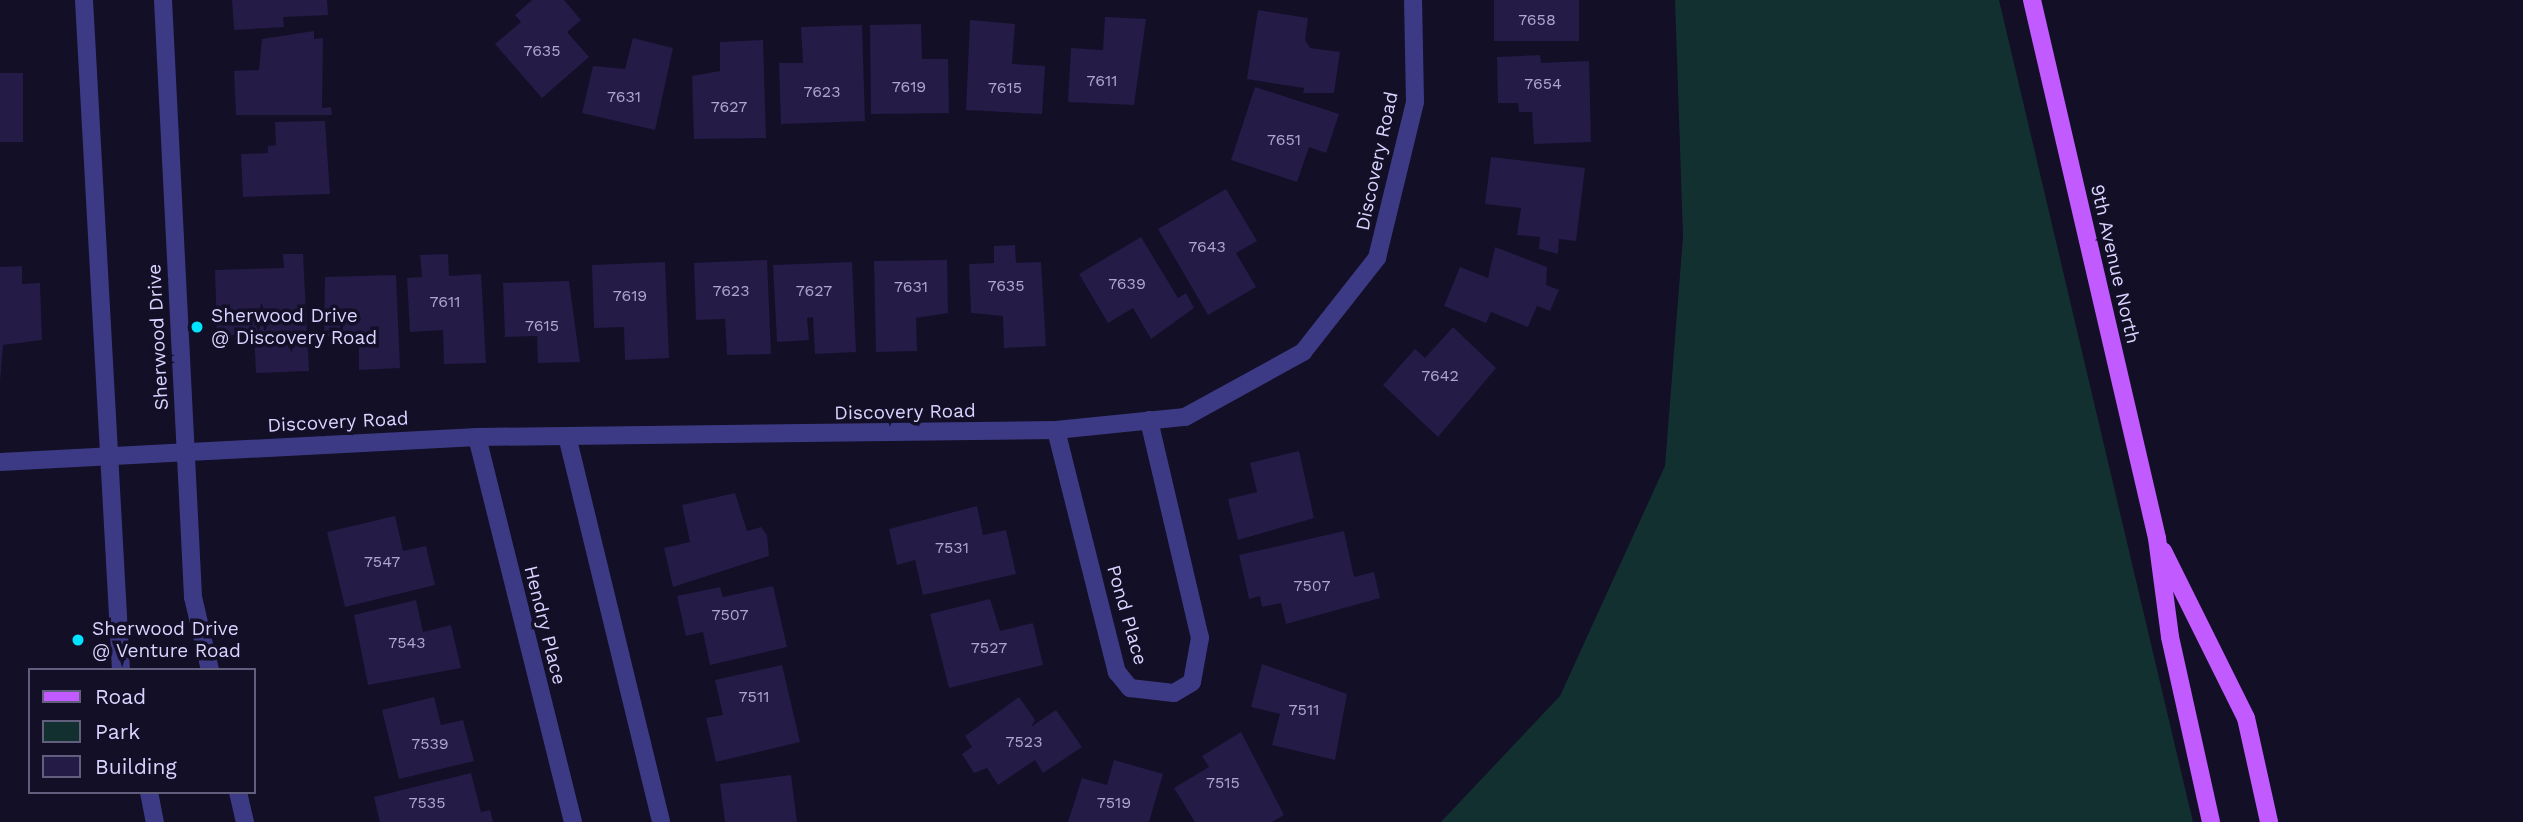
<!DOCTYPE html>
<style>
body{margin:0}
#map{position:relative;width:2523px;height:822px;overflow:hidden;background:#130f26;font-family:"Work Sans",sans-serif}
div>[style]{position:absolute}
.green>*{inset:0;background:#12302f}
.building>*{inset:0;background:#241b47;transform-origin:0 0}
.minor>*{height:18px;margin:-9px;padding:0 9px;transform-origin:9px;border-radius:9px;background:#3d3a85}
.major>*{height:18px;margin:-9px;padding:0 9px;transform-origin:9px;border-radius:9px;background:#c25bff}
.dots>*{width:19px;height:19px;translate:-50% -50%;box-sizing:border-box;border:4px solid #130f26;border-radius:50%}
span{translate:-50% -50%;white-space:nowrap;text-align:center;line-height:1.15;-webkit-text-stroke:7px #130f26;paint-order:stroke}
.number-label{font-size:16px;color:#aca6d1}
.number-label span{-webkit-text-stroke-width:0}
.street-label{font-size:19px;color:#d9d4ff}
.poi-label{font-size:19px;color:#d9d4ff}
.left{translate:0 -50%;text-align:left}
.legend{position:absolute;left:28px;top:668px;width:228px;height:126px;box-sizing:border-box;background:#130f26;border:2px solid #625e7d;margin:0;padding:9px 12px;list-style:none;font-size:21px;color:#d9d4ff}
.legend li{display:flex;align-items:center;gap:14px;height:35px}
.legend b{width:35px;border:2px solid #625e7d}
</style>
<div id="map">
<div class="green">
<i style="clip-path:polygon(1675px 0,1999px 0,2193px 822px,1441px 822px,1560px 696px,1665px 466px,1683px 237px)"></i>
</div>
<div class="building">
<i style="clip-path:polygon(232px 0,327px 0,328px 15px,283px 17px,284px 27px,234px 30px)"></i>
<i style="clip-path:polygon(532px 0,564px 0,581px 20px,567px 32px,589px 57px,542px 98px,495px 44px,521px 22px,515px 15px)"></i>
<i style="left:1494px;top:0;width:85px;height:41px"></i>
<i style="clip-path:polygon(1258px 10px,1308px 18px,1305px 40px,1310px 48px,1340px 52px,1334px 93px,1303px 93px,1304px 88px,1247px 79px)"></i>
<i style="clip-path:polygon(1105px 17px,1146px 19px,1134px 105px,1068px 102px,1071px 48px,1103px 50px)"></i>
<i style="clip-path:polygon(970px 20px,1015px 24px,1012px 64px,1045px 66px,1042px 114px,966px 110px)"></i>
<i style="clip-path:polygon(921px 24px,922px 59px,948px 59px,949px 113px,871px 114px,870px 25px)"></i>
<i style="clip-path:polygon(862px 25px,865px 121px,781px 124px,779px 63px,803px 63px,801px 27px)"></i>
<i style="clip-path:polygon(314px 31px,314px 39px,323px 38px,322px 108px,331px 107px,332px 115px,236px 115px,234px 71px,259px 70px,262px 39px)"></i>
<i style="clip-path:polygon(633px 38px,673px 48px,655px 130px,582px 113px,593px 66px,625px 69px)"></i>
<i style="clip-path:polygon(763px 40px,766px 138px,694px 139px,692px 76px,720px 71px,720px 42px)"></i>
<i style="clip-path:polygon(1540px 55px,1541px 63px,1589px 61px,1591px 142px,1534px 144px,1532px 112px,1519px 112px,1518px 103px,1498px 103px,1497px 57px)"></i>
<i style="left:0;top:73px;width:23px;height:69px"></i>
<i style="clip-path:polygon(1255px 87px,1339px 114px,1326px 153px,1309px 147px,1297px 182px,1231px 160px)"></i>
<i style="clip-path:polygon(325px 121px,330px 194px,243px 197px,241px 154px,268px 153px,268px 146px,276px 145px,275px 122px)"></i>
<i style="clip-path:polygon(1491px 157px,1585px 168px,1576px 241px,1559px 239px,1558px 254px,1539px 249px,1540px 237px,1517px 235px,1521px 208px,1485px 204px)"></i>
<i style="clip-path:polygon(1226px 189px,1257px 241px,1236px 253px,1256px 287px,1208px 315px,1158px 229px)"></i>
<i style="clip-path:polygon(1141px 237px,1178px 298px,1186px 293px,1194px 308px,1151px 339px,1133px 308px,1108px 323px,1079px 274px)"></i>
<i style="clip-path:polygon(1015px 245px,1016px 263px,1041px 262px,1046px 346px,1004px 348px,1003px 316px,971px 313px,969px 264px,994px 263px,994px 246px)"></i>
<i style="clip-path:polygon(1495px 247px,1547px 267px,1546px 285px,1559px 290px,1550px 311px,1537px 306px,1528px 327px,1491px 312px,1486px 323px,1444px 306px,1460px 267px,1488px 278px)"></i>
<i style="clip-path:polygon(283px 254px,303px 254px,309px 371px,256px 373px,254px 334px,217px 336px,215px 270px,284px 268px)"></i>
<i style="clip-path:polygon(448px 254px,449px 276px,481px 274px,486px 363px,444px 364px,443px 330px,410px 332px,407px 278px,422px 277px,420px 255px)"></i>
<i style="clip-path:polygon(767px 260px,771px 354px,727px 355px,725px 319px,696px 320px,694px 263px)"></i>
<i style="clip-path:polygon(947px 260px,948px 313px,916px 318px,917px 351px,876px 352px,874px 261px)"></i>
<i style="clip-path:polygon(665px 262px,669px 358px,625px 360px,624px 327px,594px 328px,592px 265px)"></i>
<i style="clip-path:polygon(852px 262px,856px 352px,815px 354px,813px 317px,807px 318px,809px 340px,777px 342px,773px 265px)"></i>
<i style="clip-path:polygon(22px 266px,22px 284px,40px 283px,42px 340px,3px 345px,0 382px,0 267px)"></i>
<i style="clip-path:polygon(396px 275px,400px 368px,359px 370px,359px 336px,324px 336px,325px 277px)"></i>
<i style="clip-path:polygon(569px 281px,580px 362px,538px 363px,537px 336px,505px 337px,503px 283px)"></i>
<i style="clip-path:polygon(1453px 327px,1496px 368px,1438px 437px,1383px 385px,1415px 349px,1425px 358px)"></i>
<i style="clip-path:polygon(1299px 451px,1314px 518px,1238px 540px,1228px 499px,1257px 492px,1250px 463px)"></i>
<i style="clip-path:polygon(735px 493px,747px 531px,761px 527px,767px 535px,769px 556px,673px 587px,664px 548px,690px 542px,682px 505px)"></i>
<i style="clip-path:polygon(977px 506px,983px 535px,1006px 530px,1016px 574px,923px 595px,915px 560px,897px 565px,889px 529px)"></i>
<i style="clip-path:polygon(395px 516px,403px 551px,426px 546px,435px 585px,345px 607px,327px 532px)"></i>
<i style="clip-path:polygon(1344px 531px,1354px 577px,1374px 572px,1380px 598px,1286px 624px,1281px 603px,1262px 607px,1260px 596px,1249px 599px,1239px 555px)"></i>
<i style="clip-path:polygon(773px 586px,787px 647px,710px 665px,703px 632px,686px 636px,677px 596px,720px 587px,723px 597px)"></i>
<i style="clip-path:polygon(990px 599px,1000px 631px,1033px 623px,1043px 665px,949px 688px,930px 614px)"></i>
<i style="clip-path:polygon(416px 600px,423px 632px,451px 625px,461px 668px,368px 685px,354px 615px)"></i>
<i style="clip-path:polygon(1262px 664px,1347px 694px,1335px 760px,1272px 745px,1280px 714px,1251px 707px)"></i>
<i style="clip-path:polygon(782px 665px,800px 742px,716px 762px,706px 718px,723px 715px,715px 680px)"></i>
<i style="clip-path:polygon(434px 697px,441px 725px,463px 720px,474px 761px,399px 779px,382px 710px)"></i>
<i style="clip-path:polygon(1019px 697px,1035px 720px,1031px 727px,1056px 710px,1082px 747px,1043px 773px,1035px 760px,998px 785px,987px 768px,974px 773px,962px 754px,972px 747px,965px 736px)"></i>
<i style="clip-path:polygon(1241px 732px,1284px 815px,1272px 822px,1195px 822px,1174px 788px,1209px 767px,1202px 756px)"></i>
<i style="clip-path:polygon(1114px 760px,1163px 774px,1149px 822px,1068px 822px,1082px 778px,1107px 785px)"></i>
<i style="clip-path:polygon(471px 773px,481px 812px,490px 810px,493px 822px,380px 822px,374px 797px)"></i>
<i style="clip-path:polygon(791px 775px,797px 822px,725px 822px,720px 784px)"></i>
</div>
<div class="minor">
<i style="left:84px;top:0;width:671px;rotate:86.84deg"></i>
<i style="left:163px;top:0;width:598px;rotate:87.12deg"></i>
<i style="left:193px;top:597px;width:75px;rotate:76.9deg"></i>
<i style="left:1056px;top:430px;width:250px;rotate:75.9deg"></i>
<i style="left:1117px;top:672px;width:21px;rotate:51deg"></i>
<i style="left:1130px;top:688px;width:44px;rotate:6.5deg"></i>
<i style="left:1174px;top:693px;width:21px;rotate:-31deg"></i>
<i style="left:1192px;top:682px;width:45px;rotate:-79.7deg"></i>
<i style="left:1200px;top:638px;width:224px;rotate:-103.2deg"></i>
<i style="left:477px;top:437px;width:397px;rotate:76deg"></i>
<i style="left:568px;top:440px;width:393px;rotate:76.3deg"></i>
<i style="left:0;top:462px;width:478px;rotate:-3deg"></i>
<i style="left:477px;top:437px;width:579px;rotate:-0.69deg"></i>
<i style="left:1056px;top:430px;width:130px;rotate:-5.8deg"></i>
<i style="left:1185px;top:417px;width:135px;rotate:-28.8deg"></i>
<i style="left:1303px;top:352px;width:120px;rotate:-51.8deg"></i>
<i style="left:1377px;top:258px;width:161px;rotate:-76.3deg"></i>
<i style="left:1415px;top:102px;width:102px;rotate:-91.1deg"></i>
<i style="left:149px;top:792px;width:31px;rotate:79deg"></i>
<i style="left:238px;top:792px;width:31px;rotate:77deg"></i>
</div>
<div class="major">
<i style="left:2032px;top:0;width:552px;rotate:76.92deg"></i>
<i style="left:2157px;top:538px;width:100px;rotate:82.5deg"></i>
<i style="left:2170px;top:637px;width:189px;rotate:77.5deg"></i>
<i style="left:2163px;top:551px;width:186px;rotate:63.6deg"></i>
<i style="left:2246px;top:718px;width:107px;rotate:77.5deg"></i>
</div>
<div class="dots">
<i style="left:197px;top:327px;background:#00e5ff"></i>
<i style="left:78px;top:640px;background:#00e5ff"></i>
</div>
<div class="number-label">
<span style="left:1537px;top:20px">7658</span>
<span style="left:542px;top:51px">7635</span>
<span style="left:1102px;top:81px">7611</span>
<span style="left:1543px;top:84px">7654</span>
<span style="left:909px;top:87px">7619</span>
<span style="left:1005px;top:88px">7615</span>
<span style="left:822px;top:92px">7623</span>
<span style="left:624px;top:97px">7631</span>
<span style="left:729px;top:107px">7627</span>
<span style="left:1284px;top:140px">7651</span>
<span style="left:1207px;top:247px">7643</span>
<span style="left:1127px;top:284px">7639</span>
<span style="left:1006px;top:286px">7635</span>
<span style="left:911px;top:287px">7631</span>
<span style="left:731px;top:291px">7623</span>
<span style="left:814px;top:291px">7627</span>
<span style="left:630px;top:296px">7619</span>
<span style="left:445px;top:302px">7611</span>
<span style="left:542px;top:326px">7615</span>
<span style="left:1440px;top:376px">7642</span>
<span style="left:952px;top:548px">7531</span>
<span style="left:382px;top:562px">7547</span>
<span style="left:1312px;top:586px">7507</span>
<span style="left:730px;top:615px">7507</span>
<span style="left:407px;top:643px">7543</span>
<span style="left:989px;top:648px">7527</span>
<span style="left:754px;top:697px">7511</span>
<span style="left:1304px;top:710px">7511</span>
<span style="left:1024px;top:742px">7523</span>
<span style="left:430px;top:744px">7539</span>
<span style="left:1223px;top:783px">7515</span>
<span style="left:427px;top:803px">7535</span>
<span style="left:1114px;top:803px">7519</span>
</div>
<div class="street-label">
<span style="left:1377px;top:161px;rotate:-78deg">Discovery Road</span>
<span style="left:2115px;top:264px;rotate:77deg">9th Avenue North</span>
<span style="left:158px;top:337px;rotate:-93deg">Sherwood Drive</span>
<span style="left:905px;top:412px;rotate:-1deg">Discovery Road</span>
<span style="left:338px;top:422px;rotate:-3deg">Discovery Road</span>
<span style="left:1127px;top:615px;rotate:74deg">Pond Place</span>
<span style="left:545px;top:625px;rotate:76deg">Hendry Place</span>
</div>
<div class="poi-label">
<span class="left" style="left:211px;top:327px">Sherwood Drive<br>@ Discovery Road</span>
<span class="left" style="left:92px;top:640px">Sherwood Drive<br>@ Venture Road</span>
</div>
<ul class="legend">
<li><b style="height:9px;background:#c25bff"></b>Road</li>
<li><b style="height:19px;background:#12302f"></b>Park</li>
<li><b style="height:19px;background:#241b47"></b>Building</li>
</ul>
</div>
